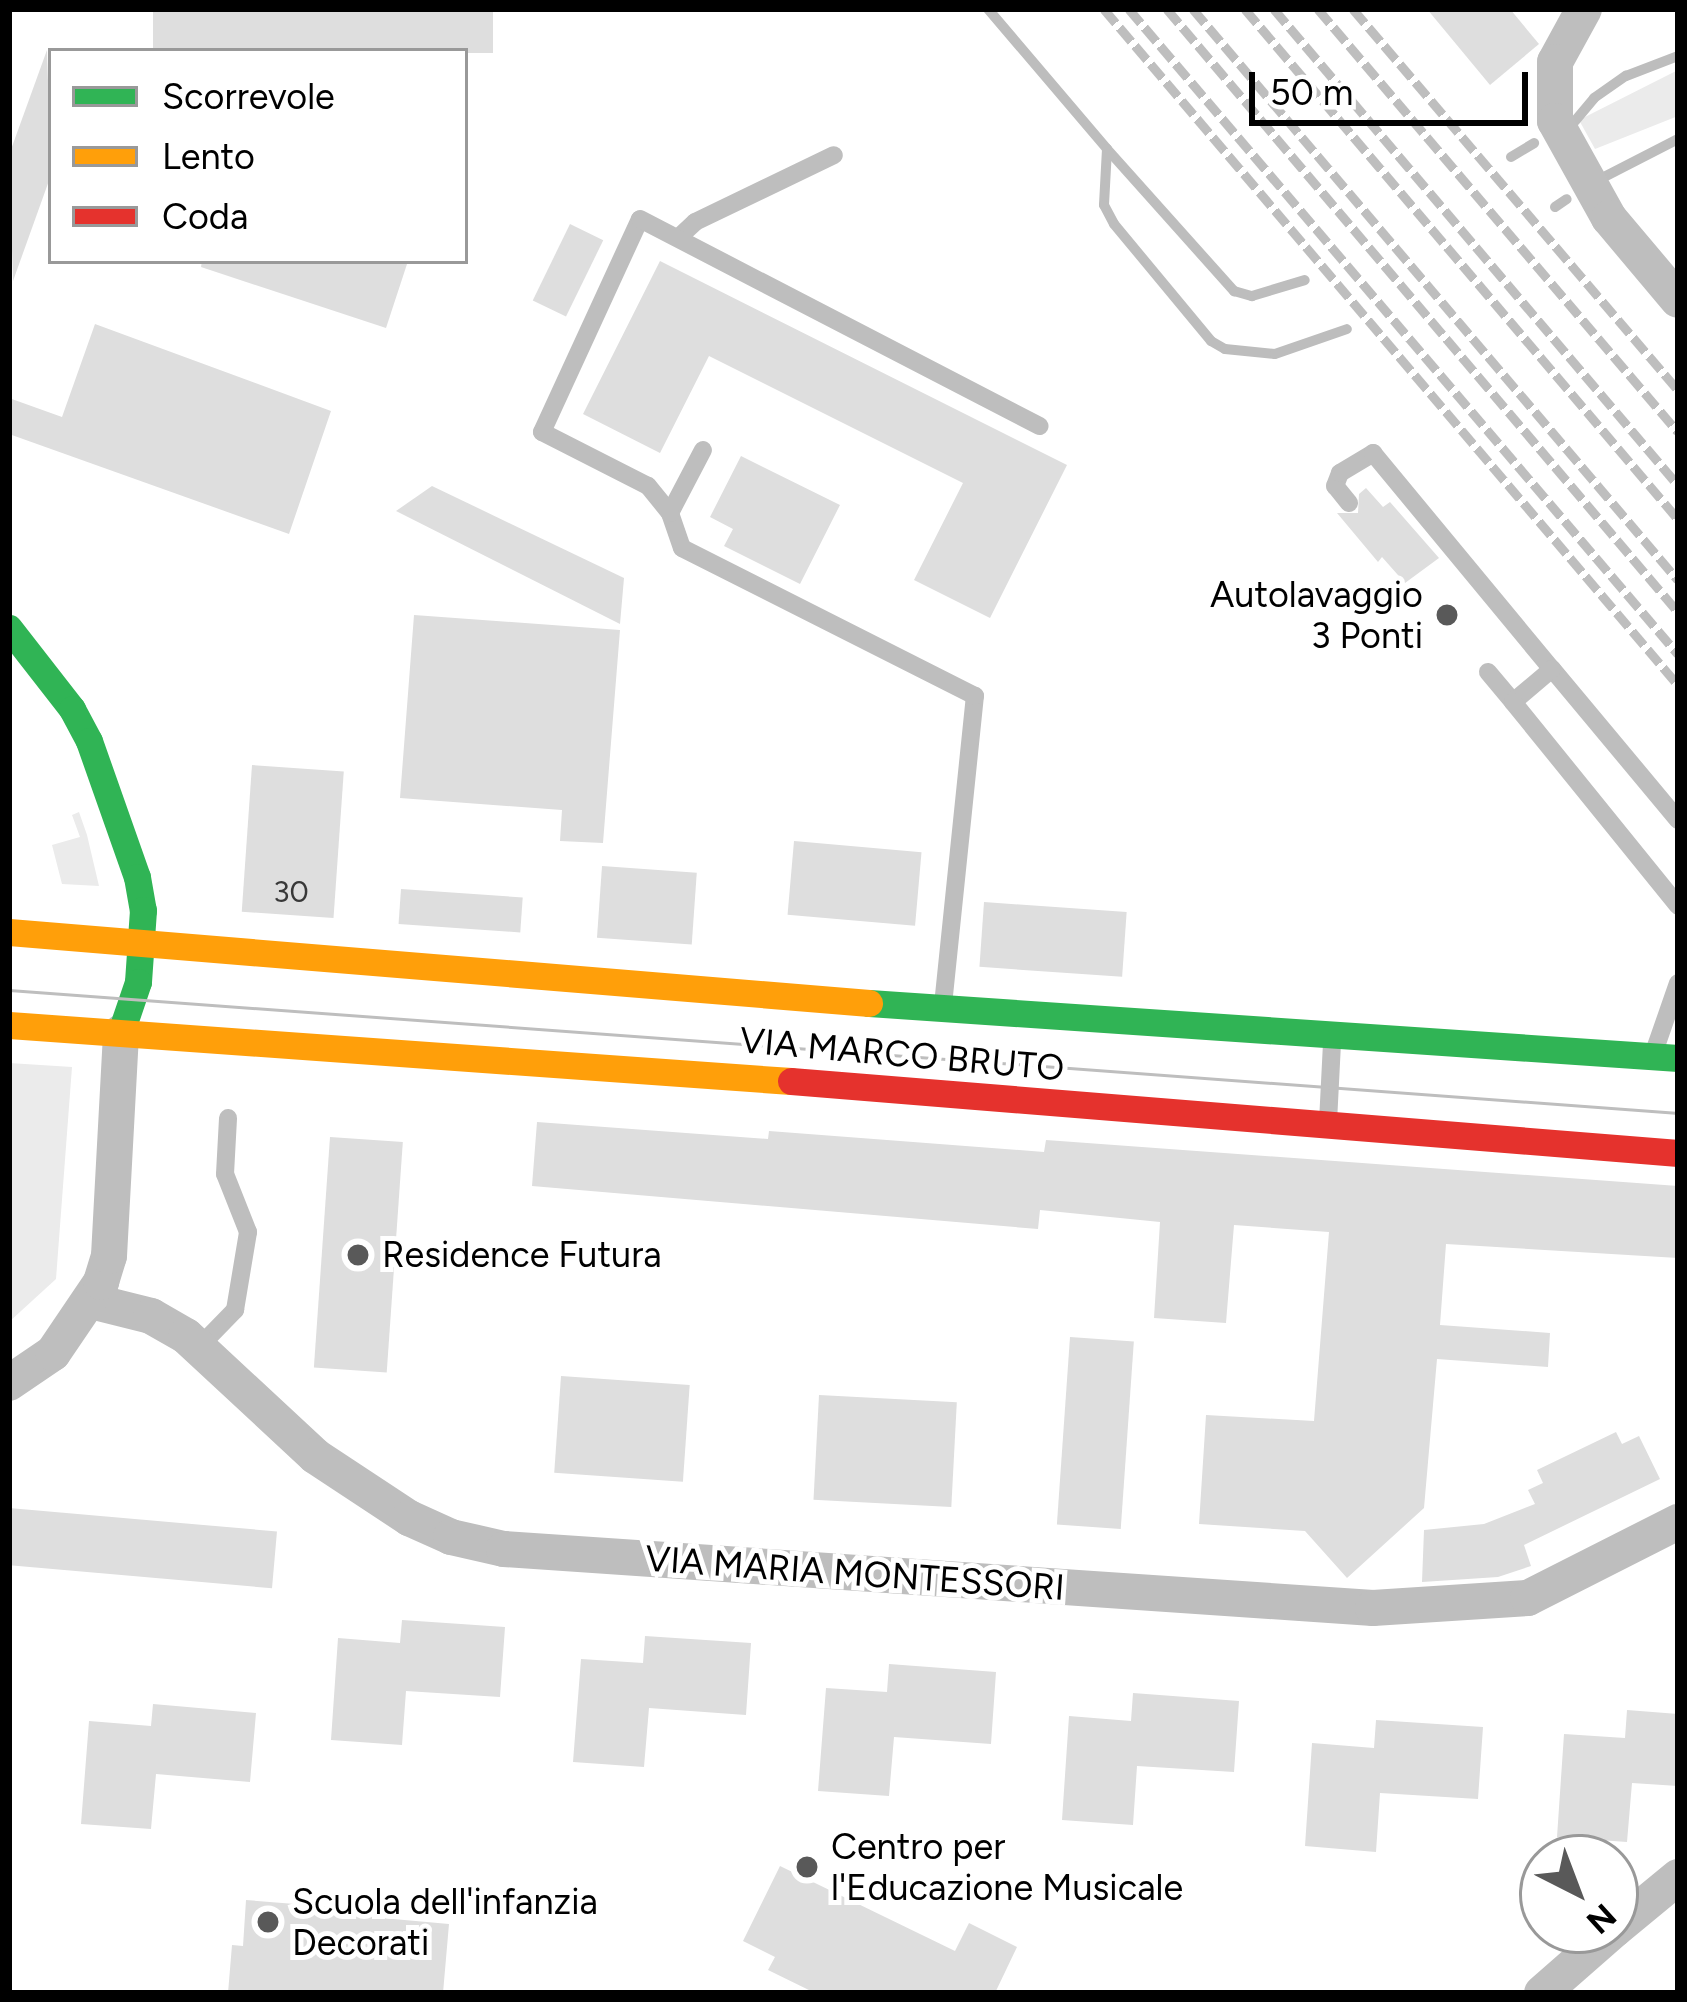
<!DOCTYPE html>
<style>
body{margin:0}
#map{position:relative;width:1687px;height:2002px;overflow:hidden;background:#fff;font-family:Figtree,sans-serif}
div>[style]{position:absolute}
.green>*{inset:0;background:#ebebeb}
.stream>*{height:10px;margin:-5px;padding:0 5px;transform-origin:5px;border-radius:5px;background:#bdbdbd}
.building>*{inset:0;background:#dedede;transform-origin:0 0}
.lane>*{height:18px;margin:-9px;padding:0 9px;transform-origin:9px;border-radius:9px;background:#bebebe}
.street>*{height:36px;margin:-18px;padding:0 18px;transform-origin:18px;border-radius:18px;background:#bebebe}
.fast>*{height:27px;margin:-13.5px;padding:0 13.5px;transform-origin:13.5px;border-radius:13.5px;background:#30b455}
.slow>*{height:27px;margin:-13.5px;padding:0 13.5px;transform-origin:13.5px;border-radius:13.5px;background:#ff9f0a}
.jam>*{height:27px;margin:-13.5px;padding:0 13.5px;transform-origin:13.5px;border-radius:13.5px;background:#e5322d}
.tram>*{height:3px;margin:-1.5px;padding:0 1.5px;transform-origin:1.5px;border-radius:1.5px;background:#bebebe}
.rail>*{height:9px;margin-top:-4.5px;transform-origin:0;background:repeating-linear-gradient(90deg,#bebebe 0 18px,transparent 0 24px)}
.dots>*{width:33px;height:33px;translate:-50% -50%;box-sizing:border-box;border:6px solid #fff;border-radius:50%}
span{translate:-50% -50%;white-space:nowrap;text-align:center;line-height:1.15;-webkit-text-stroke:10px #fff;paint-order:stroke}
.number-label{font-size:30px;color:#383838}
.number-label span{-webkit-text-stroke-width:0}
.poi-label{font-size:36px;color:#000}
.right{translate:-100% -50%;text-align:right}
.left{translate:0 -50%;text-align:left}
.street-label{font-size:36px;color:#000}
.frame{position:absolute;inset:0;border:12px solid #000;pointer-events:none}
.legend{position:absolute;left:48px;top:48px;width:420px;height:216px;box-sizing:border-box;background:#fff;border:3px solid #999;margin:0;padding:15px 21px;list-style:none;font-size:36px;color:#000}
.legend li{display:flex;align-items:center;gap:24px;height:60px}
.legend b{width:60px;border:3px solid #999}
.north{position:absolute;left:1519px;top:1834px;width:120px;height:120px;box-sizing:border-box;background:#fff;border:3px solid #999;border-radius:50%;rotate:138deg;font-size:33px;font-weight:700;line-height:48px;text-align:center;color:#000}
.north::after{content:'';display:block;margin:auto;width:42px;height:54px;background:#595959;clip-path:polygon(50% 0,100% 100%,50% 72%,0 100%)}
.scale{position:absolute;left:1249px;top:72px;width:279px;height:54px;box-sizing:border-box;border:6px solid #000;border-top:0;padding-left:15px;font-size:36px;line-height:42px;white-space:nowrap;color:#000;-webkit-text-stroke:9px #fff;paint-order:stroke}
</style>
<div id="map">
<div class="green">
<i style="clip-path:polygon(1678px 70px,1678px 116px,1595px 149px,1579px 120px)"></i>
<i style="clip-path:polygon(79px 812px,87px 835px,99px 886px,62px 884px,52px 845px,80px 837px,72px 815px)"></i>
<i style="clip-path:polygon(9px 1063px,72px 1067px,56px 1279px,9px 1322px)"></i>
</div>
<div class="stream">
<i style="left:988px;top:9px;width:184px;rotate:49.6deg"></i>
<i style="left:1107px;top:149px;width:56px;rotate:93.1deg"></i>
<i style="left:1104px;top:205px;width:21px;rotate:62deg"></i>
<i style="left:1114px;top:224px;width:152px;rotate:50.3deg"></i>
<i style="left:1211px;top:341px;width:16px;rotate:30deg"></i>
<i style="left:1225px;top:349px;width:50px;rotate:5.7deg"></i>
<i style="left:1275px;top:354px;width:76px;rotate:-19.1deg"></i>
<i style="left:1575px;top:121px;width:30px;rotate:-50deg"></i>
<i style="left:1594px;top:98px;width:39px;rotate:-35deg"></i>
<i style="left:1626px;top:76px;width:56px;rotate:-21deg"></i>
<i style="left:1107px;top:149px;width:191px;rotate:48.2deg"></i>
<i style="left:1234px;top:291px;width:19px;rotate:16deg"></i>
<i style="left:1252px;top:296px;width:55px;rotate:-16.8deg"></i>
<i style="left:1511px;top:157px;width:27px;rotate:-31deg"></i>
<i style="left:1606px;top:176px;width:81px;rotate:-27.2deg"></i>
<i style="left:1555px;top:207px;width:14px;rotate:-34deg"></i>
</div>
<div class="building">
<i style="left:153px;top:9px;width:340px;height:44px"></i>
<i style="clip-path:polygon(1427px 9px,1510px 9px,1539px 44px,1490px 85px)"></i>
<i style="clip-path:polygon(47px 50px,51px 175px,13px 281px,9px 155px)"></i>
<i style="left:570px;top:224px;width:37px;height:85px;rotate:26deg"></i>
<i style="clip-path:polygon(202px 261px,408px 261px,386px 328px,201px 267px)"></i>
<i style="clip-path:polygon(660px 261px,1067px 465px,990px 618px,914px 580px,963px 483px,709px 356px,660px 453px,583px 414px)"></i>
<i style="clip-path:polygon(95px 324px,331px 411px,289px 534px,9px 434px,9px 398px,62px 417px)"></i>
<i style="clip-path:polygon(741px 456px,840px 505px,800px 584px,724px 546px,733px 529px,710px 517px)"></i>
<i style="clip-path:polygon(432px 486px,624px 578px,620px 624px,396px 511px)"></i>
<i style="clip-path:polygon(1366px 488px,1383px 507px,1390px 502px,1439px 558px,1405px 583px,1382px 557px,1378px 562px,1337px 513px,1358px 513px,1359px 494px)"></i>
<i style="clip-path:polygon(414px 615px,620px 630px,603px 843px,560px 841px,562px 810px,400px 798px)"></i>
<i style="left:252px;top:765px;width:92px;height:147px;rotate:4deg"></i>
<i style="left:794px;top:841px;width:128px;height:74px;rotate:5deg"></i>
<i style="left:602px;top:866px;width:95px;height:72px;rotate:4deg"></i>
<i style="left:401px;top:889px;width:122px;height:35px;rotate:4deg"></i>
<i style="left:984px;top:902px;width:143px;height:65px;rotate:4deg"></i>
<i style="clip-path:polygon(537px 1122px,768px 1139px,769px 1131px,1044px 1152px,1046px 1140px,1678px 1186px,1678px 1258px,1446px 1244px,1440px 1325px,1550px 1333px,1548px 1367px,1437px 1359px,1424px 1508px,1347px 1578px,1305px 1531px,1199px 1524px,1206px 1415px,1314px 1421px,1329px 1232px,1234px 1225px,1226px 1323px,1154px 1318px,1160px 1222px,1040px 1210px,1038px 1229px,532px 1186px)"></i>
<i style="left:330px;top:1137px;width:73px;height:231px;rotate:4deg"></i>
<i style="left:1070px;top:1337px;width:64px;height:188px;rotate:4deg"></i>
<i style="left:561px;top:1376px;width:129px;height:97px;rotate:4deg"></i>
<i style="left:819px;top:1395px;width:138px;height:105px;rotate:3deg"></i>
<i style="clip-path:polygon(1616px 1432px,1622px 1444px,1639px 1436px,1660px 1479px,1524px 1545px,1531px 1566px,1498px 1577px,1422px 1582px,1424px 1530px,1484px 1524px,1535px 1504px,1528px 1490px,1543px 1483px,1537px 1470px)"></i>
<i style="left:9px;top:1508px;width:269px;height:57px;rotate:5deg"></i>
<i style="clip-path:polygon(402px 1620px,505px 1627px,500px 1697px,406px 1691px,402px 1745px,331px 1740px,338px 1638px,400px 1643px)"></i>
<i style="clip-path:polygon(645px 1636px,751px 1643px,746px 1715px,649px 1708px,644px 1767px,573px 1762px,581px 1659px,643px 1663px)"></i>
<i style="clip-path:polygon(889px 1664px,996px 1672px,991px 1744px,894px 1737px,889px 1796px,818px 1791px,826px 1688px,887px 1692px)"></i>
<i style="clip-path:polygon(1133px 1693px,1239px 1701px,1234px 1772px,1137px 1766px,1133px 1825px,1062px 1820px,1069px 1716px,1131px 1721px)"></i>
<i style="clip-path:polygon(153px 1704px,256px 1713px,250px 1782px,156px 1774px,151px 1829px,81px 1824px,89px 1721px,151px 1726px)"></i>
<i style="clip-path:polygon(1627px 1710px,1678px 1714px,1678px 1786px,1632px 1783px,1627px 1842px,1557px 1837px,1564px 1734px,1625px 1738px)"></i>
<i style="clip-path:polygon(1376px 1720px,1483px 1727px,1478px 1799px,1380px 1793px,1376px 1852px,1305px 1846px,1312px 1743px,1374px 1748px)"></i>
<i style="clip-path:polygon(780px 1866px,955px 1951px,969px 1923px,1017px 1947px,995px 1993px,815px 1993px,768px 1970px,775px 1957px,743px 1941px)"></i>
<i style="clip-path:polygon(246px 1900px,383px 1911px,382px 1918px,449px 1924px,443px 1993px,228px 1993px,232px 1945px,243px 1946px)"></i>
</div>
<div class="lane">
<i style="left:678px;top:238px;width:23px;rotate:-43deg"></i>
<i style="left:695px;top:222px;width:154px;rotate:-25.7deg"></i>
<i style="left:1349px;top:503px;width:22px;rotate:-129deg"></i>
<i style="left:1335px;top:486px;width:14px;rotate:-69deg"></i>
<i style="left:1340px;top:473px;width:39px;rotate:-31deg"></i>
<i style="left:1373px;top:453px;width:281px;rotate:50.4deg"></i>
<i style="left:670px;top:513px;width:71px;rotate:-62.4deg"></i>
<i style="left:1488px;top:672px;width:39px;rotate:50deg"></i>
<i style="left:1678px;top:820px;width:197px;rotate:-129.8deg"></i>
<i style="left:1552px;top:669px;width:51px;rotate:139.8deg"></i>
<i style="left:1513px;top:702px;width:262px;rotate:51deg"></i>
<i style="left:943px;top:1005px;width:311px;rotate:-84.1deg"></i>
<i style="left:975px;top:696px;width:328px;rotate:-153.2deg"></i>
<i style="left:682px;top:548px;width:37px;rotate:-109deg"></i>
<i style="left:670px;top:513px;width:35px;rotate:-129deg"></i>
<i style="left:648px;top:486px;width:119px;rotate:-153deg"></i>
<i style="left:542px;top:432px;width:234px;rotate:-65.3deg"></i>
<i style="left:640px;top:219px;width:450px;rotate:27.4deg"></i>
<i style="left:1654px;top:1052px;width:73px;rotate:-70.8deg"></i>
<i style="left:1328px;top:1122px;width:80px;rotate:-87.1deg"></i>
<i style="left:199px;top:1347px;width:52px;rotate:-45.8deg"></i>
<i style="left:235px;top:1310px;width:79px;rotate:-80.5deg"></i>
<i style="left:248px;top:1232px;width:62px;rotate:-111.6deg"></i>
<i style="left:225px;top:1174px;width:56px;rotate:-86.9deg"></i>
</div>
<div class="street">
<i style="left:1584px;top:9px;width:60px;rotate:118.7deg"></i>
<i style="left:1555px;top:62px;width:59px;rotate:90deg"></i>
<i style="left:1555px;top:121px;width:111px;rotate:60.9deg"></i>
<i style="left:1609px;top:218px;width:107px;rotate:49.9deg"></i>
<i style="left:91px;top:1301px;width:62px;rotate:14deg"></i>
<i style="left:151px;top:1316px;width:40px;rotate:29.7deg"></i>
<i style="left:186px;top:1336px;width:176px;rotate:42.9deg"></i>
<i style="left:315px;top:1456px;width:113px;rotate:33.4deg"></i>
<i style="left:409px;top:1518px;width:46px;rotate:24.3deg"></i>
<i style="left:451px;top:1537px;width:54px;rotate:12.8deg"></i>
<i style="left:504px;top:1549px;width:871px;rotate:3.88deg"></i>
<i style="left:1373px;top:1608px;width:155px;rotate:-3.7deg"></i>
<i style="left:1528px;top:1598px;width:168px;rotate:-26.9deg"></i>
<i style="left:9px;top:1383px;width:53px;rotate:-34.3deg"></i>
<i style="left:53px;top:1353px;width:86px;rotate:-55.9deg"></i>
<i style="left:101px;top:1282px;width:27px;rotate:-73deg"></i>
<i style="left:109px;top:1256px;width:224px;rotate:-86.9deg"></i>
<i style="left:1615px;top:1929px;width:82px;rotate:-39.5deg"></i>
<i style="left:1542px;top:1993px;width:96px;rotate:-41.2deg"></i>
</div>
<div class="fast">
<i style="left:9px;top:628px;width:103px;rotate:52.1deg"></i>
<i style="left:72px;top:709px;width:36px;rotate:62deg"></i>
<i style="left:89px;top:741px;width:144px;rotate:70.6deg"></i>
<i style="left:137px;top:877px;width:34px;rotate:80deg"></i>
<i style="left:143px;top:910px;width:72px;rotate:94deg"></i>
<i style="left:138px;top:982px;width:53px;rotate:108.8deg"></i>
<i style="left:869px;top:1003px;width:811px;rotate:3.89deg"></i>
</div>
<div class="slow">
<i style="left:9px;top:932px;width:863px;rotate:4.72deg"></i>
<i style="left:9px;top:1025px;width:784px;rotate:4.1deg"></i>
</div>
<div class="jam">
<i style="left:791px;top:1081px;width:890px;rotate:4.64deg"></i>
</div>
<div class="tram">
<i style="left:9px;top:990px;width:1674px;rotate:4.21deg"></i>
</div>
<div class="rail">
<i style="left:1104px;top:9px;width:887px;rotate:49.66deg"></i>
<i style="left:1129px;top:9px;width:847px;rotate:49.6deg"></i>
<i style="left:1167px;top:9px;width:790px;rotate:49.72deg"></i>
<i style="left:1193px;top:9px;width:749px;rotate:49.66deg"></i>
<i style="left:1245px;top:9px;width:669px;rotate:49.67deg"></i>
<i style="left:1274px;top:9px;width:624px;rotate:49.68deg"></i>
<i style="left:1318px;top:9px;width:555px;rotate:49.6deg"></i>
<i style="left:1353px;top:9px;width:501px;rotate:49.54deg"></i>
</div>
<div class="dots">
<i style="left:1447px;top:615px;background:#595959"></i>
<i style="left:358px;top:1255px;background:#595959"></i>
<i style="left:807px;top:1867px;background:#595959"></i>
<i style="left:268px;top:1922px;background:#595959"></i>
</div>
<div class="number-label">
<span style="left:291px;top:892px">30</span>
</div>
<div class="poi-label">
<span class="right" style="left:1423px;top:615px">Autolavaggio<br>3 Ponti</span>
<span class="left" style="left:382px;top:1255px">Residence Futura</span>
<span class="left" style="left:831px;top:1867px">Centro per<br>l'Educazione Musicale</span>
<span class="left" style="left:292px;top:1922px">Scuola dell'infanzia<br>Decorati</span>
</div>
<div class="street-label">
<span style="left:902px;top:1054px;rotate:5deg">VIA MARCO BRUTO</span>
<span style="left:855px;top:1573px;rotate:4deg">VIA MARIA MONTESSORI</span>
</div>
<div class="frame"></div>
<ul class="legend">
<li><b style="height:15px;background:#30b455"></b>Scorrevole</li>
<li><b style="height:15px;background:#ff9f0a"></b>Lento</li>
<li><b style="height:15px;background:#e5322d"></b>Coda</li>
</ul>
<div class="north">N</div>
<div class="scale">50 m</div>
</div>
